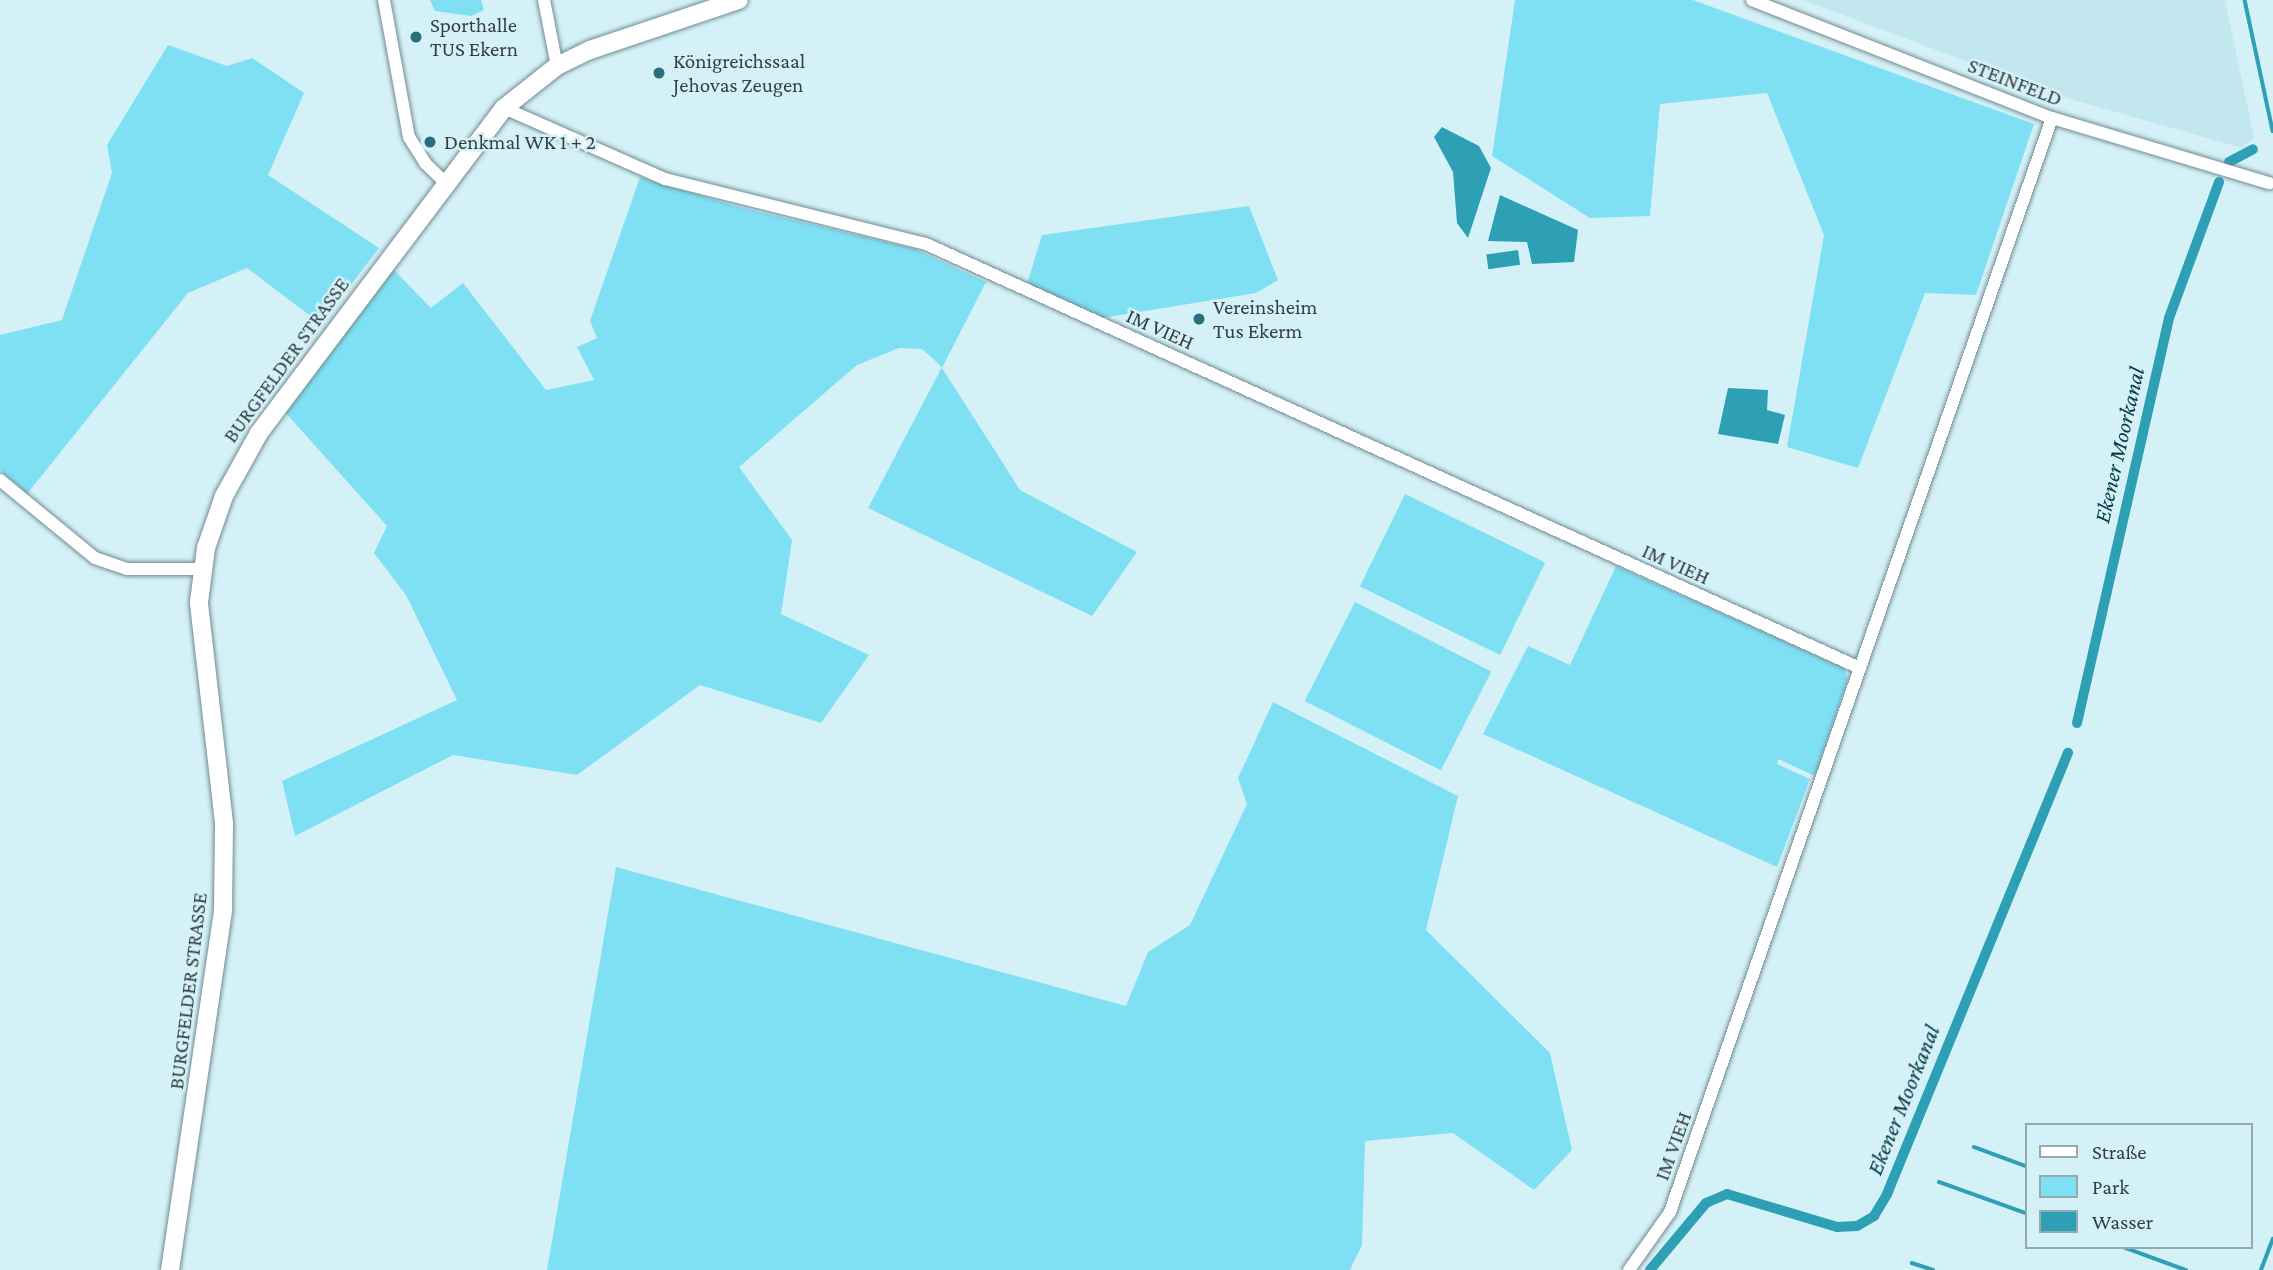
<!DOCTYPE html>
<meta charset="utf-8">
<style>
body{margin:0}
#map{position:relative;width:2273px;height:1270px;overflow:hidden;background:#d5f1f8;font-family:"Crimson Pro",serif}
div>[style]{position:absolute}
.built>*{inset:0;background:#c2e7ee}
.green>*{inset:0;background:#7fe0f4;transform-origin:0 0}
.water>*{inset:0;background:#2da0b6;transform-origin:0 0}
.stream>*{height:3.5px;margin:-1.75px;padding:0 1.75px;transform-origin:1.75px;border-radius:1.75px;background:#2da0b6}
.canal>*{height:10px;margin:-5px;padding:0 5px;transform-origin:5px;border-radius:5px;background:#2da0b6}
.roads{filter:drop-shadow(0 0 2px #718b91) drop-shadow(0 0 2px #718b91)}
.street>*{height:12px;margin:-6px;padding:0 6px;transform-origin:6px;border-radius:6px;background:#fff}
.secondary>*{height:18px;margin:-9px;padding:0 9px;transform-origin:9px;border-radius:9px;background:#fff}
.dots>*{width:19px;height:19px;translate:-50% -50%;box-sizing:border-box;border:4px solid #d5f1f8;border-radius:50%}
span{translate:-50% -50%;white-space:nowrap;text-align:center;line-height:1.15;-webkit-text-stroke:5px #d5f1f8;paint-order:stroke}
.poi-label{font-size:21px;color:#343f41}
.left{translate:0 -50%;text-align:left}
.street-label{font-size:21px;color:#343f41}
.water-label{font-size:23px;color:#053a43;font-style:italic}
.legend{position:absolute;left:2025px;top:1123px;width:228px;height:126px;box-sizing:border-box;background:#d5f1f8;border:2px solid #95aaaf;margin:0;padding:9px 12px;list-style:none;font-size:21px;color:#343f41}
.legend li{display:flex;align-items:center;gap:14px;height:35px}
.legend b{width:35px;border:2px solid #95aaaf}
</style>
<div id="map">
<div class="built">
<i style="clip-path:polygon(1803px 0,2225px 0,2254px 138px,2242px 148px,2056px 95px)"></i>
</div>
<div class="green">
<i style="clip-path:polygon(430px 0,481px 0,484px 10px,471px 16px,435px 11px)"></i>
<i style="clip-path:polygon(1515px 0,1693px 0,2034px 124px,1976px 295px,1925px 293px,1858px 468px,1787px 447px,1824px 235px,1767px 93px,1660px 104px,1650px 216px,1590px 218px,1492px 156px)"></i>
<i style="clip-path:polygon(168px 45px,227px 66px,252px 58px,304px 93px,268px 175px,379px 248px,321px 324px,247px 268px,188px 293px,27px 494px,0 470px,0 335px,62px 320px,112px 173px,107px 145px)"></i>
<i style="clip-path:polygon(640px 177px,735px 206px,915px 249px,986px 282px,942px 368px,1020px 490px,1137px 552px,1092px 616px,868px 508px,942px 367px,922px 349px,899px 348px,857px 365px,739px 467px,792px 540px,781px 614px,869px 655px,821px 723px,700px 685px,577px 775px,453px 755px,295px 836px,282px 781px,457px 700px,406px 595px,374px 553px,387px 526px,284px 411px,391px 267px,431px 308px,463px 283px,546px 390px,594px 380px,577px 347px,597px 338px,590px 321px)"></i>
<i style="clip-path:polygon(1249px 206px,1278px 280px,1256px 293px,1102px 318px,1027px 284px,1042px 235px)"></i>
<i style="left:1405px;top:494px;width:156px;height:103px;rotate:26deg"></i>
<i style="clip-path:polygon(1616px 566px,1844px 668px,1848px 679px,1815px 776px,1778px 759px,1777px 764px,1810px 779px,1777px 867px,1483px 734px,1528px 646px,1570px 665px)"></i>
<i style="left:1355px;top:602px;width:153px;height:111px;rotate:27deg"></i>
<i style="clip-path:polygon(1273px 702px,1458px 796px,1426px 930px,1550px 1053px,1572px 1150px,1534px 1190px,1453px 1133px,1365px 1141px,1362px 1245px,1350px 1270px,547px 1270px,616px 867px,1126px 1006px,1148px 952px,1190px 925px,1247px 804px,1238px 778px)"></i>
</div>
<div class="water">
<i style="clip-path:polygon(1442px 127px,1479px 146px,1491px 168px,1468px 238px,1457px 223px,1453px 172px,1434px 137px)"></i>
<i style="clip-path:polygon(1500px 195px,1578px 230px,1574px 262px,1532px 264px,1527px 242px,1488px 241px)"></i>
<i style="left:1518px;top:250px;width:15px;height:32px;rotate:82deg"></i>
<i style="clip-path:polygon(1728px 388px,1768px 390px,1767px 410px,1785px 415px,1778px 444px,1718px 434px)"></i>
</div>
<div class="stream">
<i style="left:2245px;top:0;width:134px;rotate:77.9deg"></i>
<i style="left:1974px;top:1147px;width:55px;rotate:20.1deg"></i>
<i style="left:1939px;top:1182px;width:92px;rotate:19.6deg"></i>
<i style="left:2123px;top:1247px;width:67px;rotate:20.1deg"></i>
<i style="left:1912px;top:1263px;width:22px;rotate:18deg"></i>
<i style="left:2261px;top:1270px;width:33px;rotate:-69deg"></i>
</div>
<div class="canal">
<i style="left:2229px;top:162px;width:27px;rotate:-28deg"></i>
<i style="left:2077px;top:723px;width:415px;rotate:-77.2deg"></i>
<i style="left:2169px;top:318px;width:145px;rotate:-69.8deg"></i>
<i style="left:1650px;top:1270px;width:87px;rotate:-50.1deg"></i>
<i style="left:1706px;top:1203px;width:23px;rotate:-23deg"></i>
<i style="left:1727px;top:1194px;width:115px;rotate:16.7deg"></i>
<i style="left:1837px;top:1227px;width:20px;rotate:-3deg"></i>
<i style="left:1857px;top:1226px;width:20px;rotate:-30deg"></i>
<i style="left:1874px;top:1216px;width:26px;rotate:-59deg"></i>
<i style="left:1887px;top:1194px;width:477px;rotate:-67.7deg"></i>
</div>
<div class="roads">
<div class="street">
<i style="left:384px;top:0;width:139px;rotate:79.7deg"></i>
<i style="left:409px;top:137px;width:31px;rotate:58deg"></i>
<i style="left:425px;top:163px;width:28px;rotate:44deg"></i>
<i style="left:544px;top:0;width:67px;rotate:78.9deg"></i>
<i style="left:1752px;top:0;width:322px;rotate:21.5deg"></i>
<i style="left:2052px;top:118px;width:227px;rotate:16.7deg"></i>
<i style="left:504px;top:108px;width:176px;rotate:23.8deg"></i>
<i style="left:665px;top:179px;width:269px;rotate:14deg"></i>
<i style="left:926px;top:244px;width:1026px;rotate:24.42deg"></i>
<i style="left:0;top:480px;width:123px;rotate:39.4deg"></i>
<i style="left:95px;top:558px;width:34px;rotate:19deg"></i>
<i style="left:127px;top:569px;width:75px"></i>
<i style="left:1629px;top:1270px;width:71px;rotate:-54.7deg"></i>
<i style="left:1670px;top:1212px;width:1159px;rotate:-70.75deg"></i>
</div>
<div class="secondary">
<i style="left:170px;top:1270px;width:365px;rotate:-81.6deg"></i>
<i style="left:223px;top:909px;width:86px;rotate:-89.3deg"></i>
<i style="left:224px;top:823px;width:222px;rotate:-96.5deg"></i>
<i style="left:199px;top:602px;width:54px;rotate:-82.6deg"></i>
<i style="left:206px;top:548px;width:55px;rotate:-70.9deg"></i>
<i style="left:224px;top:496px;width:72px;rotate:-60.9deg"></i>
<i style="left:259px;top:433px;width:407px;rotate:-53deg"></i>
<i style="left:504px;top:108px;width:68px;rotate:-38.4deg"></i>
<i style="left:557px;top:66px;width:37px;rotate:-26deg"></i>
<i style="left:590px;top:50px;width:157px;rotate:-18.6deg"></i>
</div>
</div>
<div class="dots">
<i style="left:416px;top:37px;background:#286e7c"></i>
<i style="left:659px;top:73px;background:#286e7c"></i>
<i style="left:430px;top:142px;background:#286e7c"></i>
<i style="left:1199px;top:319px;background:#286e7c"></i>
</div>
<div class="poi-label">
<span class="left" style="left:430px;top:37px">Sporthalle<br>TUS Ekern</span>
<span class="left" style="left:673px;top:73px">Königreichssaal<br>Jehovas Zeugen</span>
<span class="left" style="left:444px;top:142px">Denkmal WK 1 + 2</span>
<span class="left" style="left:1213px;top:319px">Vereinsheim<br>Tus Ekerm</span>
</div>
<div class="street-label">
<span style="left:2015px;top:82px;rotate:21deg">STEINFELD</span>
<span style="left:1160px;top:329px;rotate:24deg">IM VIEH</span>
<span style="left:286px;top:360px;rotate:-54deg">BURGFELDER STRASSE</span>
<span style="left:1676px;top:564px;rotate:24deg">IM VIEH</span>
<span style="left:188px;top:991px;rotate:-83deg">BURGFELDER STRASSE</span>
<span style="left:1673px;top:1146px;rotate:-70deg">IM VIEH</span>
</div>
<div class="water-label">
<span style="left:2119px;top:445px;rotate:-77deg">Ekener Moorkanal</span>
<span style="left:1903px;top:1100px;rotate:-68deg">Ekener Moorkanal</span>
</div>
<ul class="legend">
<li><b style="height:9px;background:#fff"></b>Straße</li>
<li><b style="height:19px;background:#7fe0f4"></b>Park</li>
<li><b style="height:19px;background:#2da0b6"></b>Wasser</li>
</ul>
</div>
